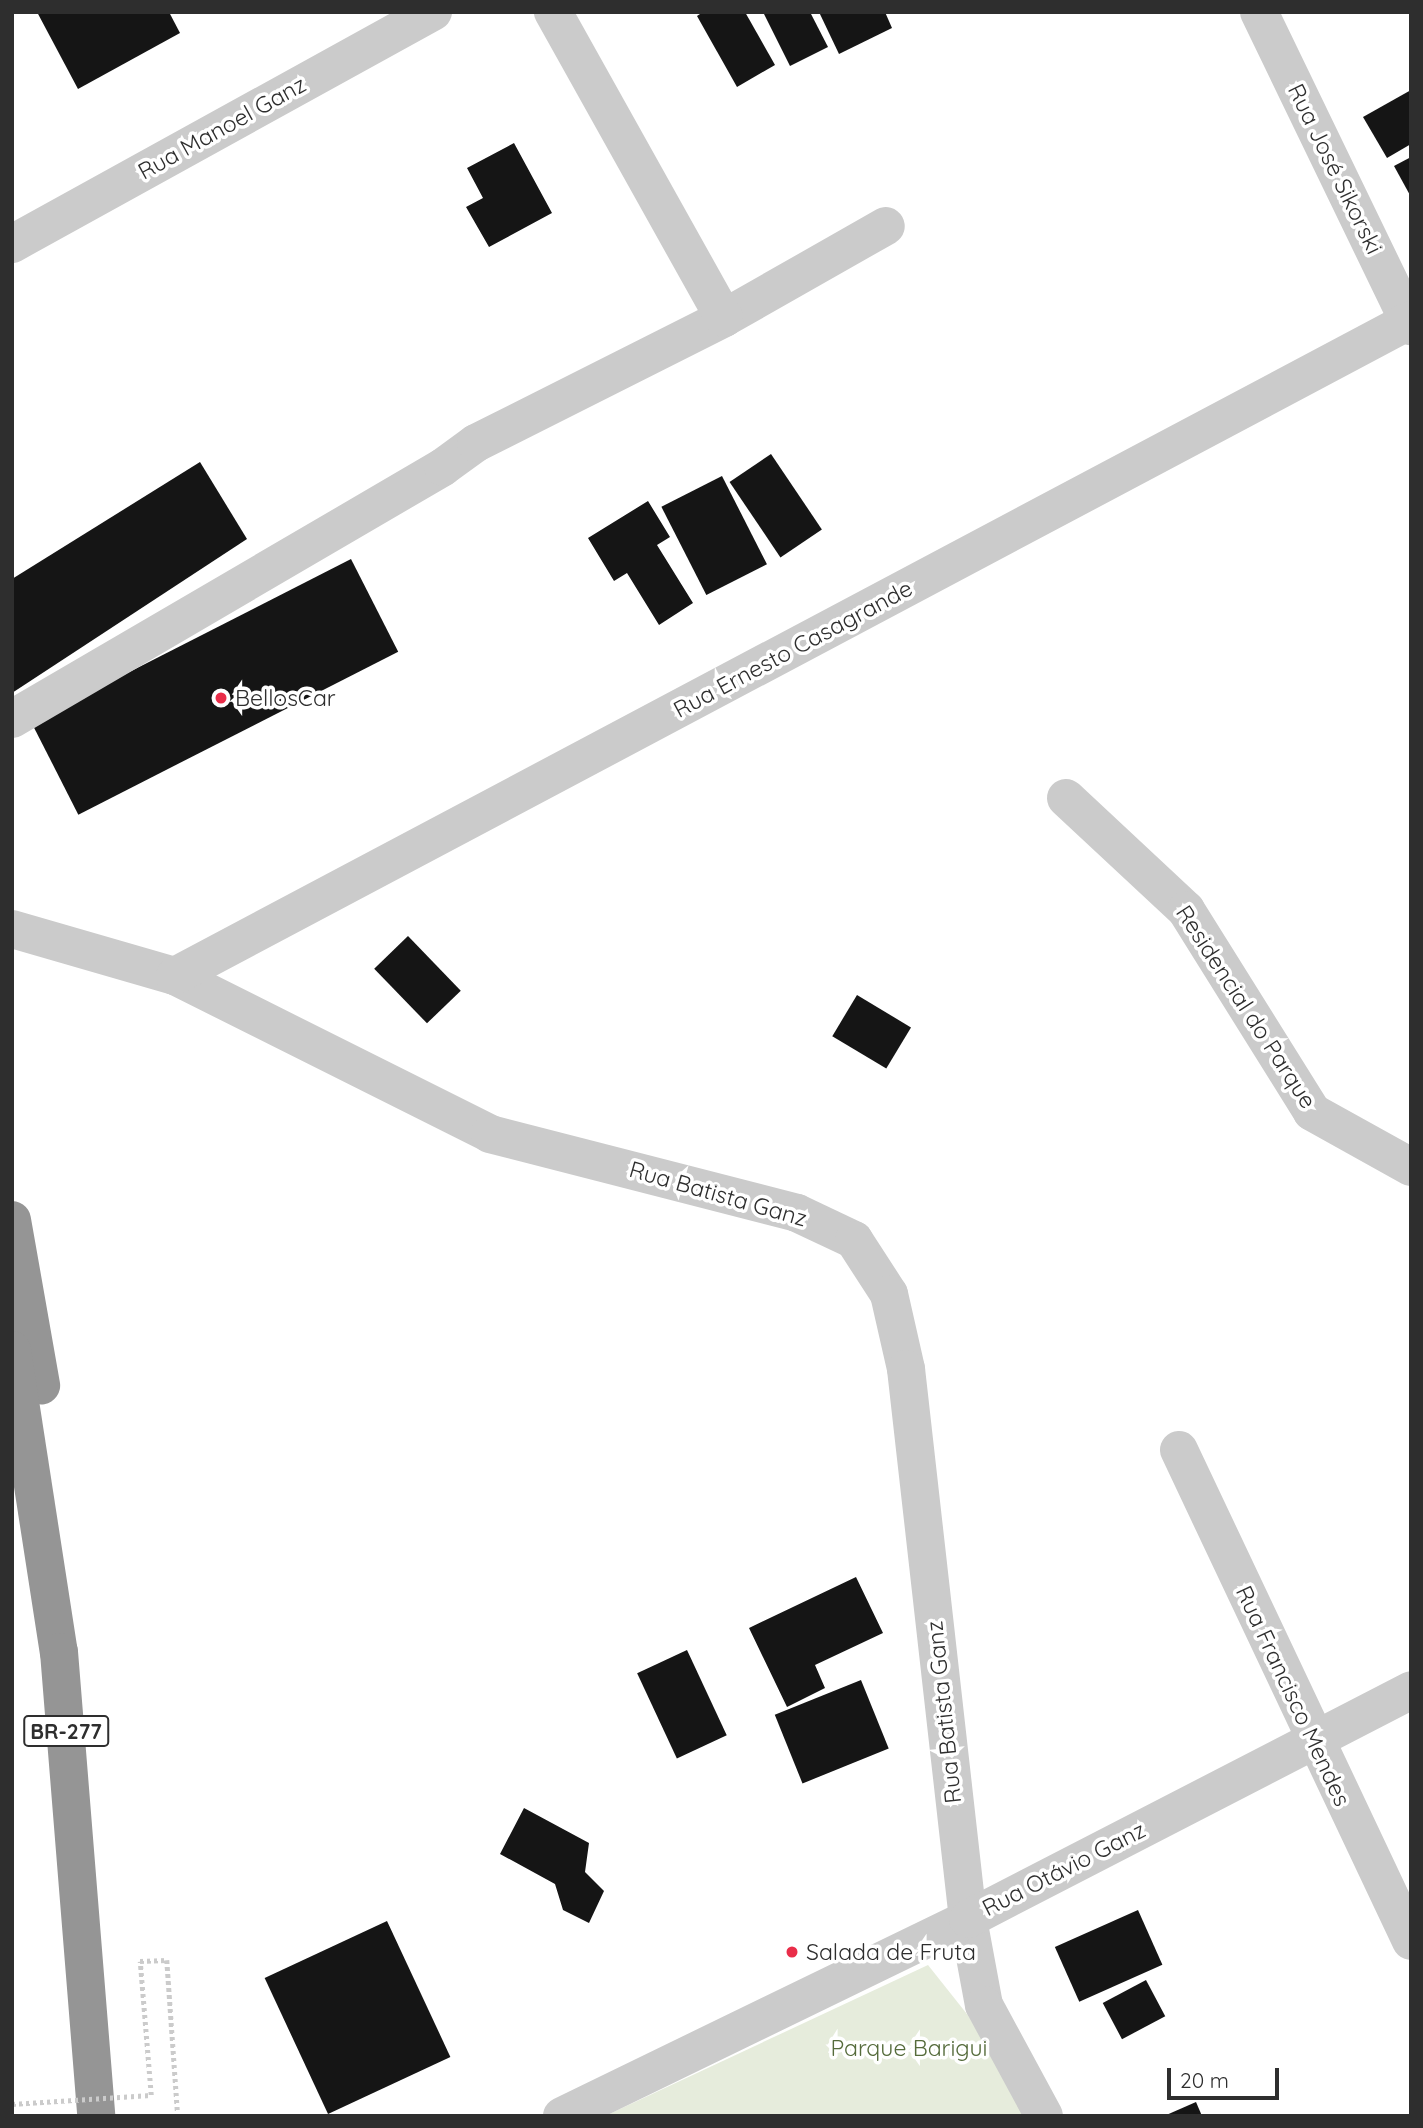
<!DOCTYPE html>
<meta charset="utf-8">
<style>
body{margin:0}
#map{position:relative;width:1423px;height:2128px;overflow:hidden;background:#fff;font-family:Quicksand,sans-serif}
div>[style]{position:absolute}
.green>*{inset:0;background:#e6ecdc}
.building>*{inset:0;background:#151515;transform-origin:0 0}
.path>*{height:4.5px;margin-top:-2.25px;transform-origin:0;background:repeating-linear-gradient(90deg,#cbcbcb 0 3.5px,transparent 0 7px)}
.minor>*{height:38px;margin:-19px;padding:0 19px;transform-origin:19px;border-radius:19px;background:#cbcbcb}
.highway>*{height:38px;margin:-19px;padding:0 19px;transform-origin:19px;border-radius:19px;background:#959595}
.path-bridge>*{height:4.5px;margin-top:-2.25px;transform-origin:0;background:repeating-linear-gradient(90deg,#cbcbcb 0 3.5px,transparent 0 7px)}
.dots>*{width:19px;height:19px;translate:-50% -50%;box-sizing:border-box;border:4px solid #fff;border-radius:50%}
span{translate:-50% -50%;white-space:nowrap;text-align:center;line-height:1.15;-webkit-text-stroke:7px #fff;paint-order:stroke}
.shield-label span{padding:2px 5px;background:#fff;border:2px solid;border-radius:5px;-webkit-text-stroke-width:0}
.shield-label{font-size:21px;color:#2e2e2e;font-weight:700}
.street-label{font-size:23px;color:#2e2e2e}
.poi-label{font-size:23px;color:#2e2e2e}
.left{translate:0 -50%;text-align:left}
.park-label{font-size:23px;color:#556b3b}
.frame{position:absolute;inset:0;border:14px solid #2e2e2e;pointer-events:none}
.scale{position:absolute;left:1167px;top:2068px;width:112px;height:32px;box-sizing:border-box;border:4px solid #2e2e2e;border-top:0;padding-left:9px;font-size:21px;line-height:24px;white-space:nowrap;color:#2e2e2e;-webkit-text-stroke:5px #fff;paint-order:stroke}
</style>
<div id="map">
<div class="green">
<i style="clip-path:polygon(928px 1965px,1048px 2116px,605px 2116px)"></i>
</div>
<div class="building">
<i style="clip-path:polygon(37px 12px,169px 12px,180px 33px,78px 89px)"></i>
<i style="clip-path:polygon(703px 12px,745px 12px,775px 65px,737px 87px,697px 16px)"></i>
<i style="clip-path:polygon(763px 12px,810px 12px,828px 47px,790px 66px)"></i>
<i style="clip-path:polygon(819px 12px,885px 12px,892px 28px,839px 54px)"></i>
<i style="clip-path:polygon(1411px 90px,1411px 144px,1387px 158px,1363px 117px)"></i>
<i style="clip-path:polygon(514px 143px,552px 213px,489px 247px,466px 207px,483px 198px,467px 168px)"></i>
<i style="clip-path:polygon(1411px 157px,1411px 197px,1394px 166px)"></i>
<i style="left:771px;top:454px;width:91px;height:50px;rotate:56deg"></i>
<i style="clip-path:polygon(200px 462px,247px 539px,12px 693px,12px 579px)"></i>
<i style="left:722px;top:476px;width:99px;height:68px;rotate:63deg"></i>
<i style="clip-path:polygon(648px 501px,670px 537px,657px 545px,693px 603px,659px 625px,627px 573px,614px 581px,588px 538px)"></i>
<i style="left:351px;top:559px;width:104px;height:359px;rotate:63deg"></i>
<i style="left:408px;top:936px;width:76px;height:47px;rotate:46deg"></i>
<i style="left:857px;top:995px;width:63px;height:48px;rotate:31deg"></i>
<i style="clip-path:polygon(856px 1577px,883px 1633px,815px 1665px,825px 1688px,787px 1707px,749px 1628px)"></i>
<i style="left:687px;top:1650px;width:94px;height:55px;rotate:65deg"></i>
<i style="left:861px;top:1680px;width:74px;height:93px;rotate:68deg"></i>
<i style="clip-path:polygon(524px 1808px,589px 1843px,585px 1872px,604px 1891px,589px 1923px,563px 1910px,555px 1884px,500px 1854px)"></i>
<i style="left:1138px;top:1910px;width:60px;height:91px;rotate:66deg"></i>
<i style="left:387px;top:1921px;width:150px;height:135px;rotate:65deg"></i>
<i style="left:1146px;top:1980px;width:41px;height:49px;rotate:62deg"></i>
<i style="clip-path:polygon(1196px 2102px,1202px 2116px,1164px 2116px)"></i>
</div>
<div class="path">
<i style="left:151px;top:2095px;width:134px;rotate:-94.7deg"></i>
<i style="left:140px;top:1961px;width:27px;rotate:-2deg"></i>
<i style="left:167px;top:1960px;width:156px;rotate:86deg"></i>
</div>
<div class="minor">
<i style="left:1259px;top:12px;width:349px;rotate:64.2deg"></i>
<i style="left:12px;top:244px;width:481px;rotate:-28.9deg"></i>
<i style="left:724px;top:318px;width:186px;rotate:-29.6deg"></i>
<i style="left:12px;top:719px;width:499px;rotate:-30.3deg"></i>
<i style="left:443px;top:467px;width:41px;rotate:-36deg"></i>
<i style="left:476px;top:443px;width:278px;rotate:-26.7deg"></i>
<i style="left:724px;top:318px;width:351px;rotate:-119.2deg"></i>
<i style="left:1066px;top:798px;width:164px;rotate:43deg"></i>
<i style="left:1186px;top:910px;width:238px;rotate:58deg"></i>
<i style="left:1312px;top:1112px;width:113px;rotate:29.1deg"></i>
<i style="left:12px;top:929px;width:170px;rotate:16.1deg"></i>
<i style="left:175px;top:976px;width:352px;rotate:26.6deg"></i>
<i style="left:490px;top:1134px;width:317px;rotate:14.4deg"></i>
<i style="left:797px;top:1213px;width:63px;rotate:25.3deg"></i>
<i style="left:854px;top:1240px;width:64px;rotate:57.1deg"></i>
<i style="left:889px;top:1294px;width:77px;rotate:77.2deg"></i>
<i style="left:906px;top:1369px;width:553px;rotate:83.57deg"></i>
<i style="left:968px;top:1919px;width:87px;rotate:79.5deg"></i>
<i style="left:984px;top:2005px;width:126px;rotate:61.6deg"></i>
<i style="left:175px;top:976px;width:1399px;rotate:-27.96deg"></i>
<i style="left:1179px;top:1450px;width:543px;rotate:64.71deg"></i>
<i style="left:562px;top:2116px;width:451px;rotate:-25.9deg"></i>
<i style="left:968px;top:1919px;width:499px;rotate:-27.3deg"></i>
</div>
<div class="highway">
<i style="left:12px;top:1220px;width:168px;rotate:80deg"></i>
<i style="left:12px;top:1350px;width:306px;rotate:81.2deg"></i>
<i style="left:59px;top:1652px;width:465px;rotate:85.4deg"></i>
</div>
<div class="path-bridge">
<i style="left:12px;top:2104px;width:139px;rotate:-3.7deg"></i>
</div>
<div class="dots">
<i style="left:221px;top:698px;background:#e92d49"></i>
<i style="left:792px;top:1952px;background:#e92d49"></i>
</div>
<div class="shield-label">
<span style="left:66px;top:1731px">BR-277</span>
</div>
<div class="street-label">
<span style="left:222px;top:128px;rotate:-29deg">Rua Manoel Ganz</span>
<span style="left:1335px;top:169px;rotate:64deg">Rua José Sikorski</span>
<span style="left:793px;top:649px;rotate:-28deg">Rua Ernesto Casagrande</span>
<span style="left:1246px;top:1007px;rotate:57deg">Residencial do Parque</span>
<span style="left:718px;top:1194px;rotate:16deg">Rua Batista Ganz</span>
<span style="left:1293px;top:1696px;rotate:65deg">Rua Francisco Mendes</span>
<span style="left:944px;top:1712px;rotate:-96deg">Rua Batista Ganz</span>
<span style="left:1064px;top:1869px;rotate:-27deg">Rua Otávio Ganz</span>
</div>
<div class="poi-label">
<span class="left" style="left:235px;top:698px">BellosCar</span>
<span class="left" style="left:806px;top:1952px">Salada de Fruta</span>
</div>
<div class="park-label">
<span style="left:909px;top:2048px">Parque Barigui</span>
</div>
<div class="frame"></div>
<div class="scale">20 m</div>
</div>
